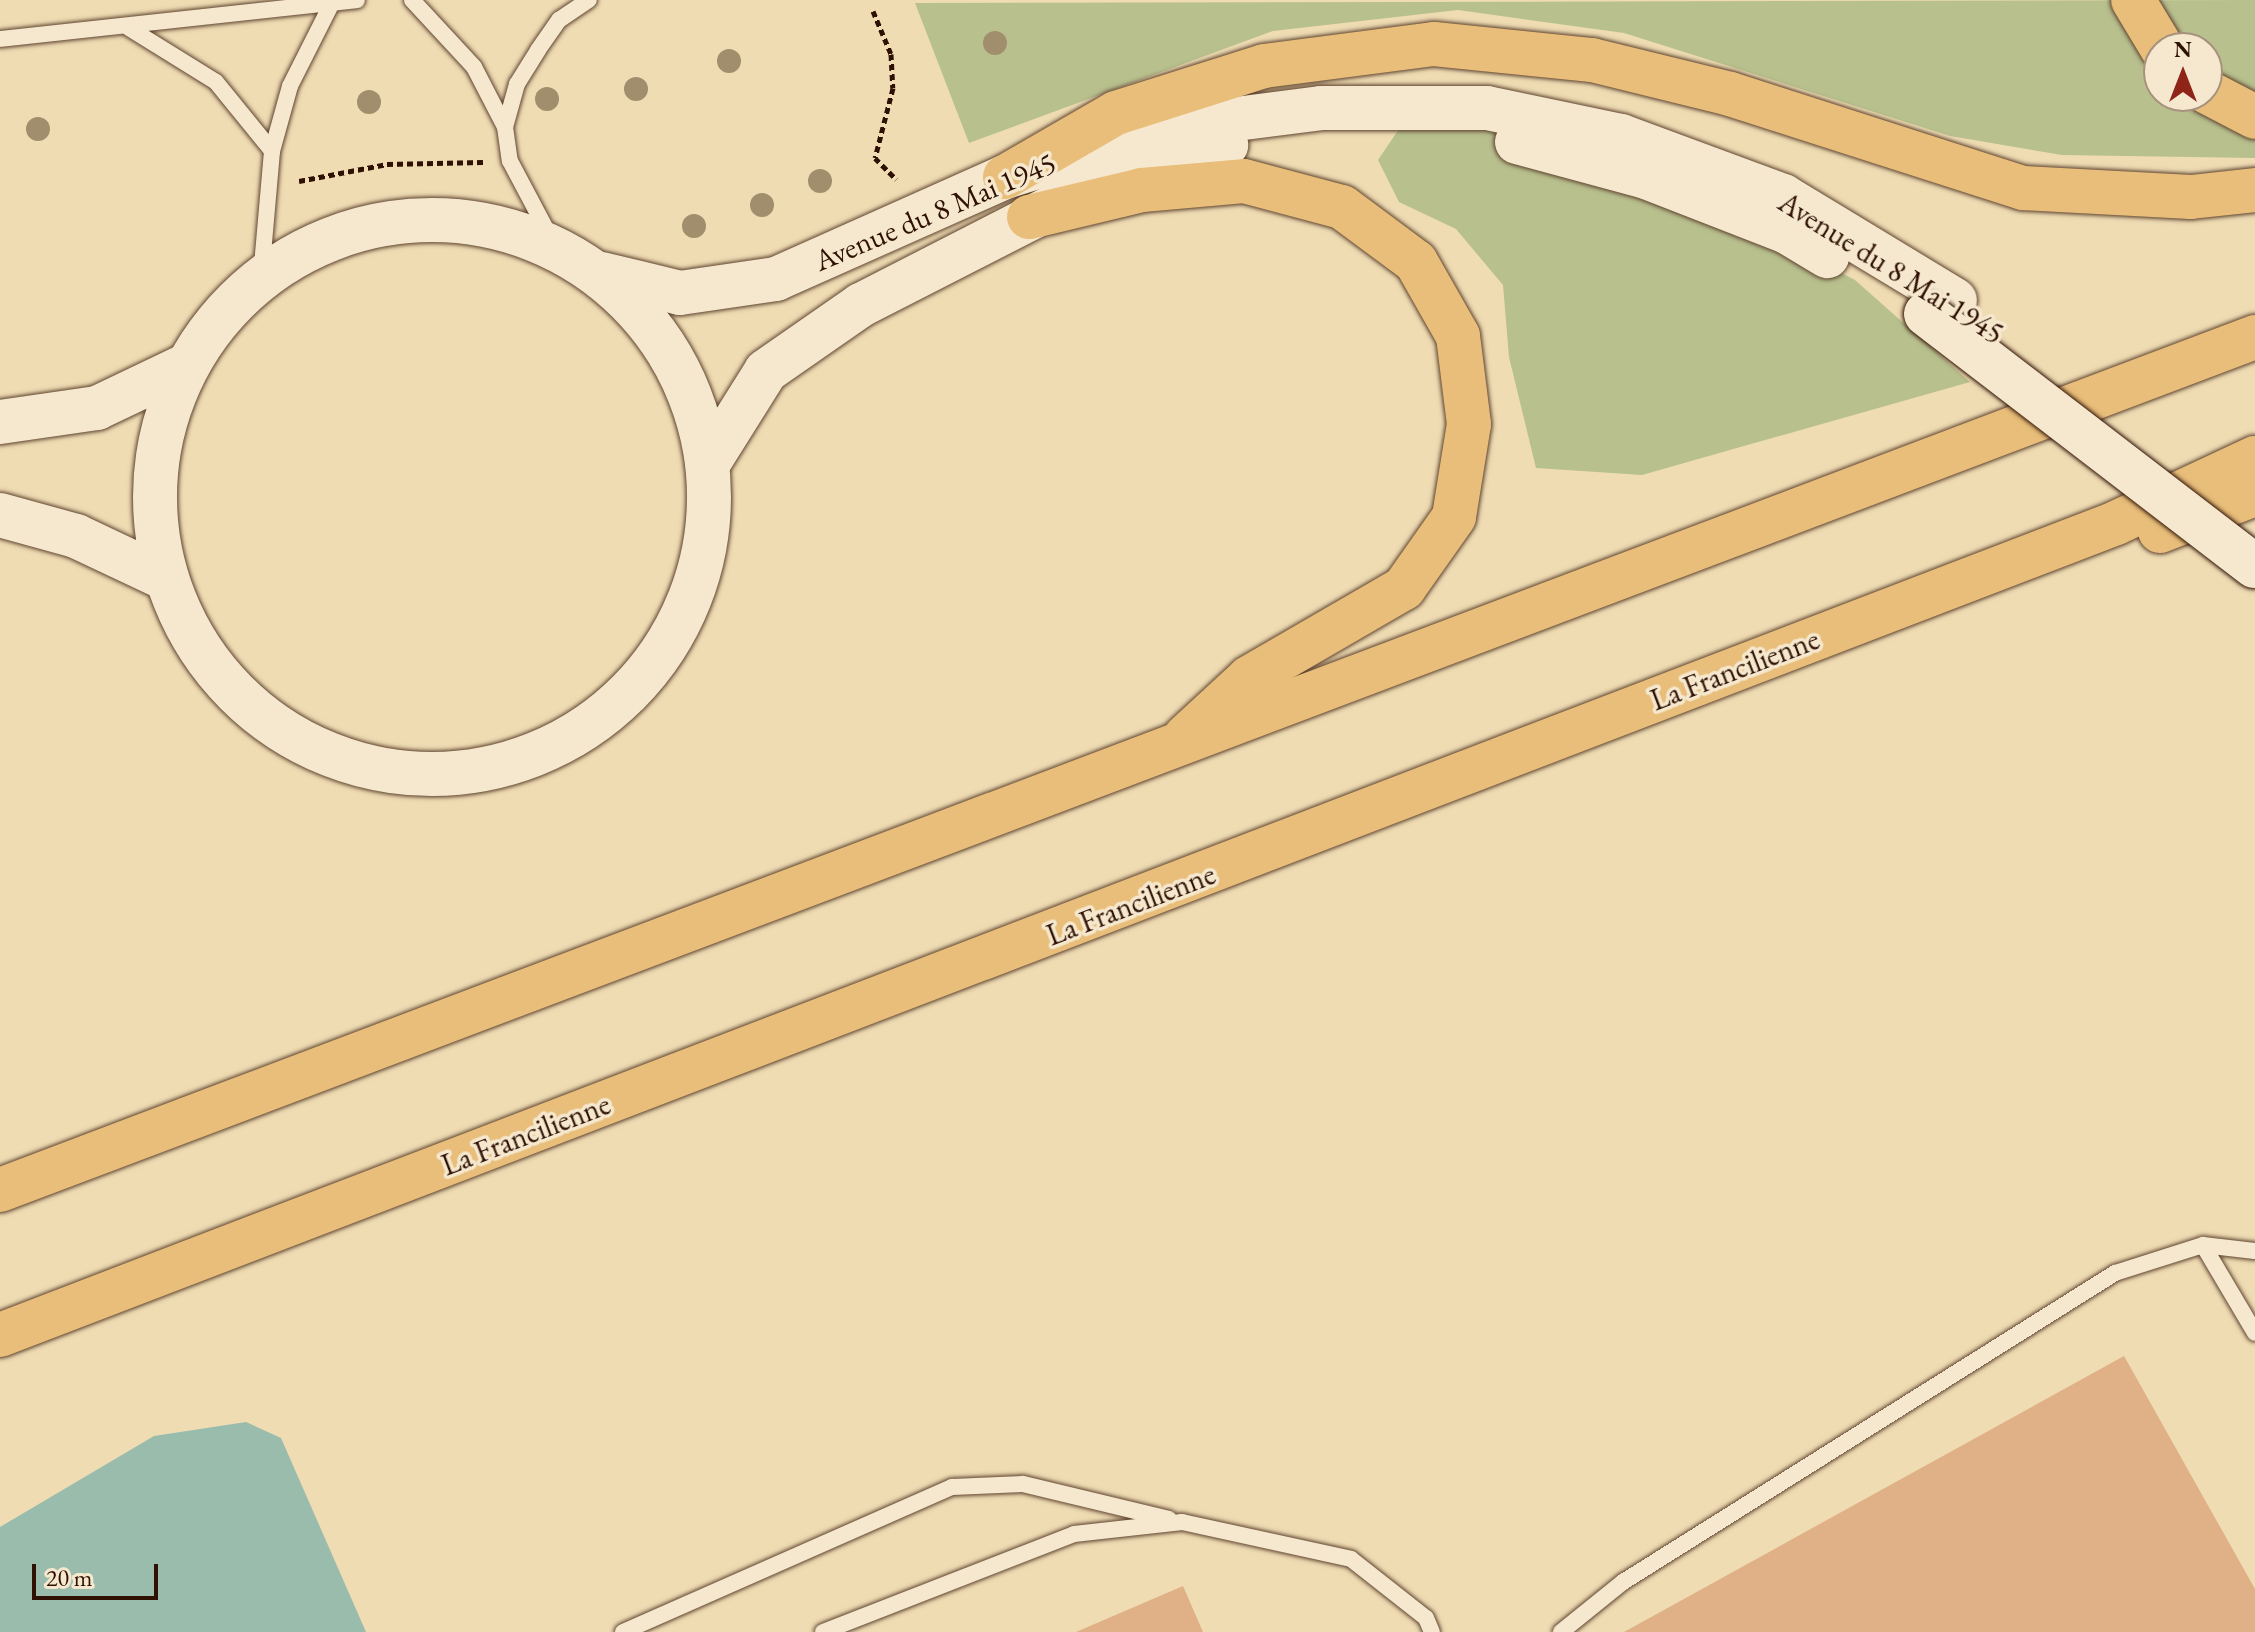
<!DOCTYPE html>
<style>
body{margin:0}
#map{position:relative;width:2255px;height:1632px;overflow:hidden;background:#efdcb3;font-family:"EB Garamond",serif}
div>[style]{position:absolute}
.green>*{inset:0;background:#b8c08e}
.water>*{inset:0;background:#9abcac}
.building>*{inset:0;background:#e0b086}
.path>*{height:5px;margin-top:-2.5px;transform-origin:0;background:repeating-linear-gradient(90deg,#2f1104 0 6px,transparent 0 10px)}
.roads{filter:drop-shadow(0 0 2px #5f4430) drop-shadow(0 0 2px #5f4430)}
.service>*{height:16px;margin:-8px;padding:0 8px;transform-origin:8px;border-radius:8px;background:#f5e8ce}
.secondary>*{height:44px;margin:-22px;padding:0 22px;transform-origin:22px;border-radius:22px;background:#f5e8ce}
.secondary>.ring{margin:-22px;padding:0;box-sizing:content-box;background:none;border:44px solid #f5e8ce;border-radius:50%}
.trunk>*{height:44px;margin:-22px;padding:0 22px;transform-origin:22px;border-radius:22px;background:#e8be7a}
.bridges{filter:drop-shadow(0 0 2px #2f1104) drop-shadow(0 0 2px #2f1104)}
.secondary-bridge>*{height:44px;margin:-22px;padding:0 22px;transform-origin:22px;border-radius:22px;background:#f5e8ce}
.trees>*{width:24px;height:24px;margin:-12px;border-radius:50%;background:#a08e6d}
span{translate:-50% -50%;white-space:nowrap;text-align:center;line-height:1.15;-webkit-text-stroke:7px #f5e8ce;paint-order:stroke}
.street-label{font-size:30px;color:#2f1104}
.north{position:absolute;left:2143px;top:32px;width:80px;height:80px;box-sizing:border-box;background:#f5e8ce;border:2px solid #a6927d;border-radius:50%;rotate:0deg;font-size:22px;font-weight:700;line-height:32px;text-align:center;color:#2f1104}
.north::after{content:'';display:block;margin:auto;width:28px;height:36px;background:#8f2418;clip-path:polygon(50% 0,100% 100%,50% 72%,0 100%)}
.scale{position:absolute;left:32px;top:1564px;width:126px;height:36px;box-sizing:border-box;border:4px solid #2f1104;border-top:0;padding-left:10px;font-size:24px;line-height:28px;white-space:nowrap;color:#2f1104;-webkit-text-stroke:6px #f5e8ce;paint-order:stroke}
</style>
<div id="map">
<div class="green">
<i style="clip-path:polygon(evenodd,2255px 0,2255px 158px,2062px 155px,1950px 136px,1624px 33px,1458px 10px,1273px 31px,969px 143px,915px 3px,2255px 0,2159px 48px,2207px 48px,2207px 96px,2159px 96px,2159px 48px)"></i>
<i style="clip-path:polygon(1401px 126px,1492px 127px,1777px 239px,1855px 280px,1970px 382px,1642px 475px,1536px 468px,1509px 357px,1503px 285px,1456px 229px,1399px 202px,1378px 160px)"></i>
</div>
<div class="water">
<i style="clip-path:polygon(246px 1422px,281px 1438px,366px 1632px,0 1632px,0 1527px,154px 1436px)"></i>
</div>
<div class="building">
<i style="clip-path:polygon(2124px 1356px,2255px 1589px,2255px 1632px,1624px 1632px)"></i>
<i style="clip-path:polygon(1183px 1586px,1203px 1632px,1076px 1632px)"></i>
</div>
<div class="path">
<i style="left:873px;top:11px;width:47px;rotate:67.3deg"></i>
<i style="left:891px;top:54px;width:34px;rotate:87deg"></i>
<i style="left:893px;top:88px;width:72px;rotate:104.4deg"></i>
<i style="left:875px;top:158px;width:30px;rotate:45deg"></i>
<i style="left:299px;top:181px;width:90px;rotate:-10.9deg"></i>
<i style="left:387px;top:164px;width:96px;rotate:-1.2deg"></i>
</div>
<div class="roads">
<div class="service">
<i style="left:412px;top:0;width:91px;rotate:47.2deg"></i>
<i style="left:474px;top:67px;width:68px;rotate:62.7deg"></i>
<i style="left:505px;top:127px;width:34px;rotate:82deg"></i>
<i style="left:510px;top:161px;width:96px;rotate:62.1deg"></i>
<i style="left:129px;top:28px;width:102px;rotate:31.8deg"></i>
<i style="left:216px;top:82px;width:89px;rotate:50.9deg"></i>
<i style="left:0;top:39px;width:359px;rotate:-6.2deg"></i>
<i style="left:505px;top:127px;width:45px;rotate:-74.4deg"></i>
<i style="left:517px;top:84px;width:40px;rotate:-58deg"></i>
<i style="left:538px;top:50px;width:37px;rotate:-55deg"></i>
<i style="left:559px;top:20px;width:36px;rotate:-34deg"></i>
<i style="left:261px;top:277px;width:126px;rotate:-85deg"></i>
<i style="left:272px;top:151px;width:67px;rotate:-74.5deg"></i>
<i style="left:290px;top:86px;width:93px;rotate:-63.2deg"></i>
<i style="left:2203px;top:1245px;width:102px;rotate:59.4deg"></i>
<i style="left:623px;top:1632px;width:360px;rotate:-23.8deg"></i>
<i style="left:952px;top:1487px;width:71px;rotate:-2.4deg"></i>
<i style="left:1023px;top:1484px;width:150px;rotate:13.5deg"></i>
<i style="left:823px;top:1632px;width:269px;rotate:-21.3deg"></i>
<i style="left:1074px;top:1534px;width:109px;rotate:-6.3deg"></i>
<i style="left:1182px;top:1522px;width:173px;rotate:12.3deg"></i>
<i style="left:1351px;top:1559px;width:95px;rotate:38.2deg"></i>
<i style="left:1426px;top:1618px;width:15px;rotate:67deg"></i>
<i style="left:1561px;top:1632px;width:80px;rotate:-38.9deg"></i>
<i style="left:1623px;top:1582px;width:581px;rotate:-32.13deg"></i>
<i style="left:2115px;top:1273px;width:92px;rotate:-17.7deg"></i>
<i style="left:2203px;top:1245px;width:52px;rotate:6.6deg"></i>
</div>
<div class="secondary">
<i style="left:1517px;top:142px;width:134px;rotate:15.2deg"></i>
<i style="left:1646px;top:177px;width:151px;rotate:21.3deg"></i>
<i style="left:1787px;top:232px;width:47px;rotate:31deg"></i>
<i class="ring" style="left:155px;top:220px;width:510px;height:510px"></i>
<i style="left:602px;top:274px;width:80px;rotate:13.7deg"></i>
<i style="left:680px;top:293px;width:97px;rotate:-8.3deg"></i>
<i style="left:776px;top:279px;width:251px;rotate:-24deg"></i>
<i style="left:1005px;top:177px;width:160px;rotate:-17.4deg"></i>
<i style="left:1158px;top:129px;width:164px;rotate:-7.3deg"></i>
<i style="left:1321px;top:108px;width:166px"></i>
<i style="left:1487px;top:108px;width:137px;rotate:11.8deg"></i>
<i style="left:1621px;top:136px;width:173px;rotate:20.3deg"></i>
<i style="left:1783px;top:196px;width:201px;rotate:31.2deg"></i>
<i style="left:0;top:422px;width:98px;rotate:-8.2deg"></i>
<i style="left:97px;top:408px;width:98px;rotate:-25.5deg"></i>
<i style="left:709px;top:462px;width:107px;rotate:-57.9deg"></i>
<i style="left:766px;top:371px;width:116px;rotate:-34.8deg"></i>
<i style="left:861px;top:305px;width:301px;rotate:-27.1deg"></i>
<i style="left:1129px;top:168px;width:100px;rotate:-13.3deg"></i>
<i style="left:0;top:515px;width:79px;rotate:15.4deg"></i>
<i style="left:76px;top:536px;width:98px;rotate:25.3deg"></i>
</div>
<div class="trunk">
<i style="left:2133px;top:0;width:56px;rotate:58.9deg"></i>
<i style="left:2207px;top:92px;width:54px;rotate:27.5deg"></i>
<i style="left:1005px;top:177px;width:128px;rotate:-30deg"></i>
<i style="left:1116px;top:113px;width:155px;rotate:-17.6deg"></i>
<i style="left:1264px;top:66px;width:171px;rotate:-7.4deg"></i>
<i style="left:1434px;top:44px;width:159px;rotate:5.8deg"></i>
<i style="left:1592px;top:60px;width:142px;rotate:13.8deg"></i>
<i style="left:1730px;top:94px;width:308px;rotate:17.8deg"></i>
<i style="left:2023px;top:188px;width:168px;rotate:3.1deg"></i>
<i style="left:2191px;top:197px;width:64px;rotate:-6.2deg"></i>
<i style="left:1029px;top:217px;width:116px;rotate:-13.4deg"></i>
<i style="left:1142px;top:190px;width:102px;rotate:-5deg"></i>
<i style="left:1244px;top:181px;width:101px;rotate:14.9deg"></i>
<i style="left:1342px;top:207px;width:92px;rotate:36.6deg"></i>
<i style="left:1416px;top:262px;width:85px;rotate:60.4deg"></i>
<i style="left:1458px;top:336px;width:89px;rotate:82.9deg"></i>
<i style="left:1469px;top:424px;width:94px;rotate:99.2deg"></i>
<i style="left:1454px;top:517px;width:87px;rotate:125.2deg"></i>
<i style="left:1404px;top:588px;width:179px;rotate:149.9deg"></i>
<i style="left:1249px;top:678px;width:87px;rotate:137.3deg"></i>
<i style="left:2160px;top:531px;width:102px;rotate:-21.3deg"></i>
<i style="left:0;top:1190px;width:2411px;rotate:-20.72deg"></i>
<i style="left:0;top:1335px;width:2266px;rotate:-20.99deg"></i>
<i style="left:2116px;top:523px;width:153px;rotate:-25.1deg"></i>
</div>
</div>
<div class="bridges">
<div class="secondary-bridge">
<i style="left:1926px;top:314px;width:414px;rotate:37.5deg"></i>
</div>
</div>
<div class="trees">
<i style="left:995px;top:43px"></i>
<i style="left:729px;top:61px"></i>
<i style="left:636px;top:89px"></i>
<i style="left:547px;top:99px"></i>
<i style="left:369px;top:102px"></i>
<i style="left:38px;top:129px"></i>
<i style="left:820px;top:181px"></i>
<i style="left:762px;top:205px"></i>
<i style="left:694px;top:226px"></i>
</div>
<div class="street-label">
<span style="left:935px;top:212px;rotate:-23deg">Avenue du 8 Mai 1945</span>
<span style="left:1891px;top:268px;rotate:32deg">Avenue du 8 Mai 1945</span>
<span style="left:1735px;top:670px;rotate:-21deg">La Francilienne</span>
<span style="left:1131px;top:905px;rotate:-21deg">La Francilienne</span>
<span style="left:526px;top:1135px;rotate:-21deg">La Francilienne</span>
</div>
<div class="north">N</div>
<div class="scale">20 m</div>
</div>
